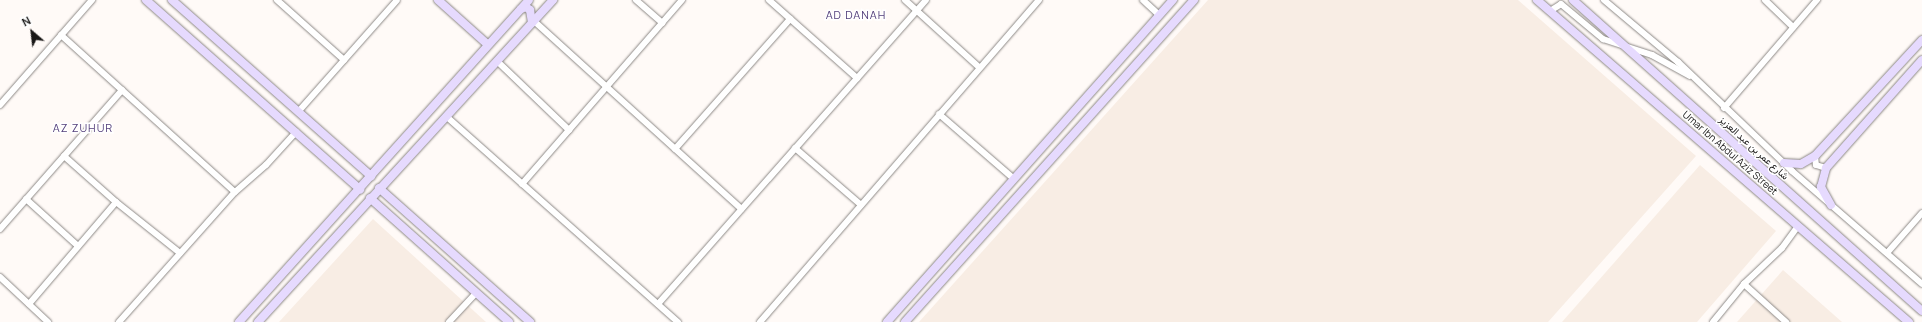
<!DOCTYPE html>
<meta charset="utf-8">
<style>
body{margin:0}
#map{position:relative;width:1922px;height:322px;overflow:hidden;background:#fffaf7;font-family:Manrope,Vazirmatn,sans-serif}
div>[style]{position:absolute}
.built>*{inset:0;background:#f8ede4}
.roads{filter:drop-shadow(0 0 1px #8d8986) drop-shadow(0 0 1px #8d8986)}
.street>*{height:6px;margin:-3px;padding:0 3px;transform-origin:3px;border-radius:3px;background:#fff}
.secondary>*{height:8px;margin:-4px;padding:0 4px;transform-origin:4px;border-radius:4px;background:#e6dafe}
span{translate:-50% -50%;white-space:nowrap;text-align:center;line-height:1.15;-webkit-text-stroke:3px #fff;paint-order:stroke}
.street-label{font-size:10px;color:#191716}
.neighbourhood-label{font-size:11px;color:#523e7a;letter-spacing:1px}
.north{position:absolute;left:12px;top:12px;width:40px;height:40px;-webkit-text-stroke:3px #fff;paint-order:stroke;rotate:332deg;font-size:11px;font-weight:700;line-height:16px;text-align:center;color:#191716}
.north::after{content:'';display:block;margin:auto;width:14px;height:18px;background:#191716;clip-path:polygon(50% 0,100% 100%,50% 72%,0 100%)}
</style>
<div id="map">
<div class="built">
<i style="clip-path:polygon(1208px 0,1518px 0,1696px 156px,1548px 322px,919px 322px)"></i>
<i style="clip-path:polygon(1700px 165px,1776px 231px,1697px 322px,1562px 322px)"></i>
<i style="clip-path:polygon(373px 219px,486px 322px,279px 322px)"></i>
<i style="clip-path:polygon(1783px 270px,1842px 322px,1737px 322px)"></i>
</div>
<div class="roads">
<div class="street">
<i style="left:277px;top:0;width:90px;rotate:41.8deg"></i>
<i style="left:636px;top:0;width:35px;rotate:41deg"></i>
<i style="left:769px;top:0;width:118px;rotate:41.6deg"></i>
<i style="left:905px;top:0;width:100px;rotate:42.2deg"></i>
<i style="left:1143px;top:0;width:22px;rotate:43deg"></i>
<i style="left:1604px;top:0;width:97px;rotate:40deg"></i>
<i style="left:1678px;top:62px;width:158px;rotate:43.7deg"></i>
<i style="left:1792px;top:171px;width:172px;rotate:41deg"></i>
<i style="left:1765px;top:0;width:39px;rotate:44deg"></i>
<i style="left:1550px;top:11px;width:13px;rotate:-32deg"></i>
<i style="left:1561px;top:4px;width:55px;rotate:39.8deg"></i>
<i style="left:1603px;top:39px;width:52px;rotate:18.1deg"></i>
<i style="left:1652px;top:55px;width:43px;rotate:28.9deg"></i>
<i style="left:534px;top:21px;width:280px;rotate:42.2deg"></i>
<i style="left:61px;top:35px;width:234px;rotate:42.1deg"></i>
<i style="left:497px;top:61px;width:100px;rotate:43.8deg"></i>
<i style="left:0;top:105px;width:140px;rotate:-48.8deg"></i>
<i style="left:1724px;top:108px;width:143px;rotate:-49.3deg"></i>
<i style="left:298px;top:112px;width:149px;rotate:-48.5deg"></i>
<i style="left:939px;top:114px;width:98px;rotate:40.9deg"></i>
<i style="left:447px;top:117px;width:309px;rotate:41.6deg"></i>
<i style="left:795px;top:148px;width:87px;rotate:40.8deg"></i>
<i style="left:675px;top:149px;width:174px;rotate:-48.5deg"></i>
<i style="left:64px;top:156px;width:69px;rotate:41.5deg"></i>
<i style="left:116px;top:202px;width:82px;rotate:38.6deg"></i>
<i style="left:1815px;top:156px;width:9px;rotate:84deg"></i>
<i style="left:1816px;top:165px;width:10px;rotate:17deg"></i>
<i style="left:522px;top:184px;width:244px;rotate:-49deg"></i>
<i style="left:26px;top:199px;width:70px;rotate:42.1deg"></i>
<i style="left:0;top:229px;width:185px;rotate:-48.7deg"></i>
<i style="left:1887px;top:253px;width:53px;rotate:-48.8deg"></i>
<i style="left:0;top:277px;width:66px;rotate:43.2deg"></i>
<i style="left:1744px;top:284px;width:57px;rotate:42.1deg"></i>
<i style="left:29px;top:304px;width:134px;rotate:-49.5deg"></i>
<i style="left:658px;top:304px;width:405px;rotate:-48.6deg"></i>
<i style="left:119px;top:322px;width:174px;rotate:-48.3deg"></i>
<i style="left:235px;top:192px;width:41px;rotate:-41.1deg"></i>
<i style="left:266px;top:165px;width:45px;rotate:-47.7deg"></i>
<i style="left:449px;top:322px;width:40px;rotate:-47deg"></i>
<i style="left:760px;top:322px;width:426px;rotate:-49.1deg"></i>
<i style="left:1713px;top:322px;width:49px;rotate:-50.8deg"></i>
<i style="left:1744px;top:284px;width:52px;rotate:-43.5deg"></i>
<i style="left:1782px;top:248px;width:27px;rotate:-54deg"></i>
</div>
<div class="secondary">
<i style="left:146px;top:0;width:286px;rotate:41.5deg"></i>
<i style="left:172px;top:0;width:266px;rotate:41.5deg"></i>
<i style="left:438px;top:0;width:66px;rotate:41.9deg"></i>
<i style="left:1537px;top:0;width:492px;rotate:40.9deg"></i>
<i style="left:1573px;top:0;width:467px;rotate:41.7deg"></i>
<i style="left:521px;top:9px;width:5px;rotate:-22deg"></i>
<i style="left:526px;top:7px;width:5px;rotate:37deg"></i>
<i style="left:530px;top:10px;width:13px;rotate:81deg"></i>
<i style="left:1784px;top:163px;width:17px;rotate:3deg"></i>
<i style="left:1801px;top:164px;width:16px;rotate:-30deg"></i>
<i style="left:1815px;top:156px;width:158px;rotate:-47.3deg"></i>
<i style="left:379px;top:188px;width:202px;rotate:41.6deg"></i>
<i style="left:370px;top:198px;width:186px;rotate:41.7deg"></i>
<i style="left:1831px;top:205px;width:21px;rotate:-119deg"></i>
<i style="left:1821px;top:187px;width:20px;rotate:-75deg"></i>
<i style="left:1826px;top:168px;width:144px;rotate:-48.4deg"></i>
<i style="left:239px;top:322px;width:433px;rotate:-48deg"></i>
<i style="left:258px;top:322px;width:437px;rotate:-47.5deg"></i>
<i style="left:887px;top:322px;width:431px;rotate:-48.4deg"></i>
<i style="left:905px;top:322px;width:433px;rotate:-48.1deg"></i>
</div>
</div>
<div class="street-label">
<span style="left:1754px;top:148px;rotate:42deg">شارع عمر بن عبد العزيز</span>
<span style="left:1730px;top:153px;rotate:41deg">Umar Ibn Abdul Aziz Street</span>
</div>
<div class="neighbourhood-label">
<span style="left:856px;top:15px">AD DANAH</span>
<span style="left:83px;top:128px">AZ ZUHUR</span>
</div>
<div class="north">N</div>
</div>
